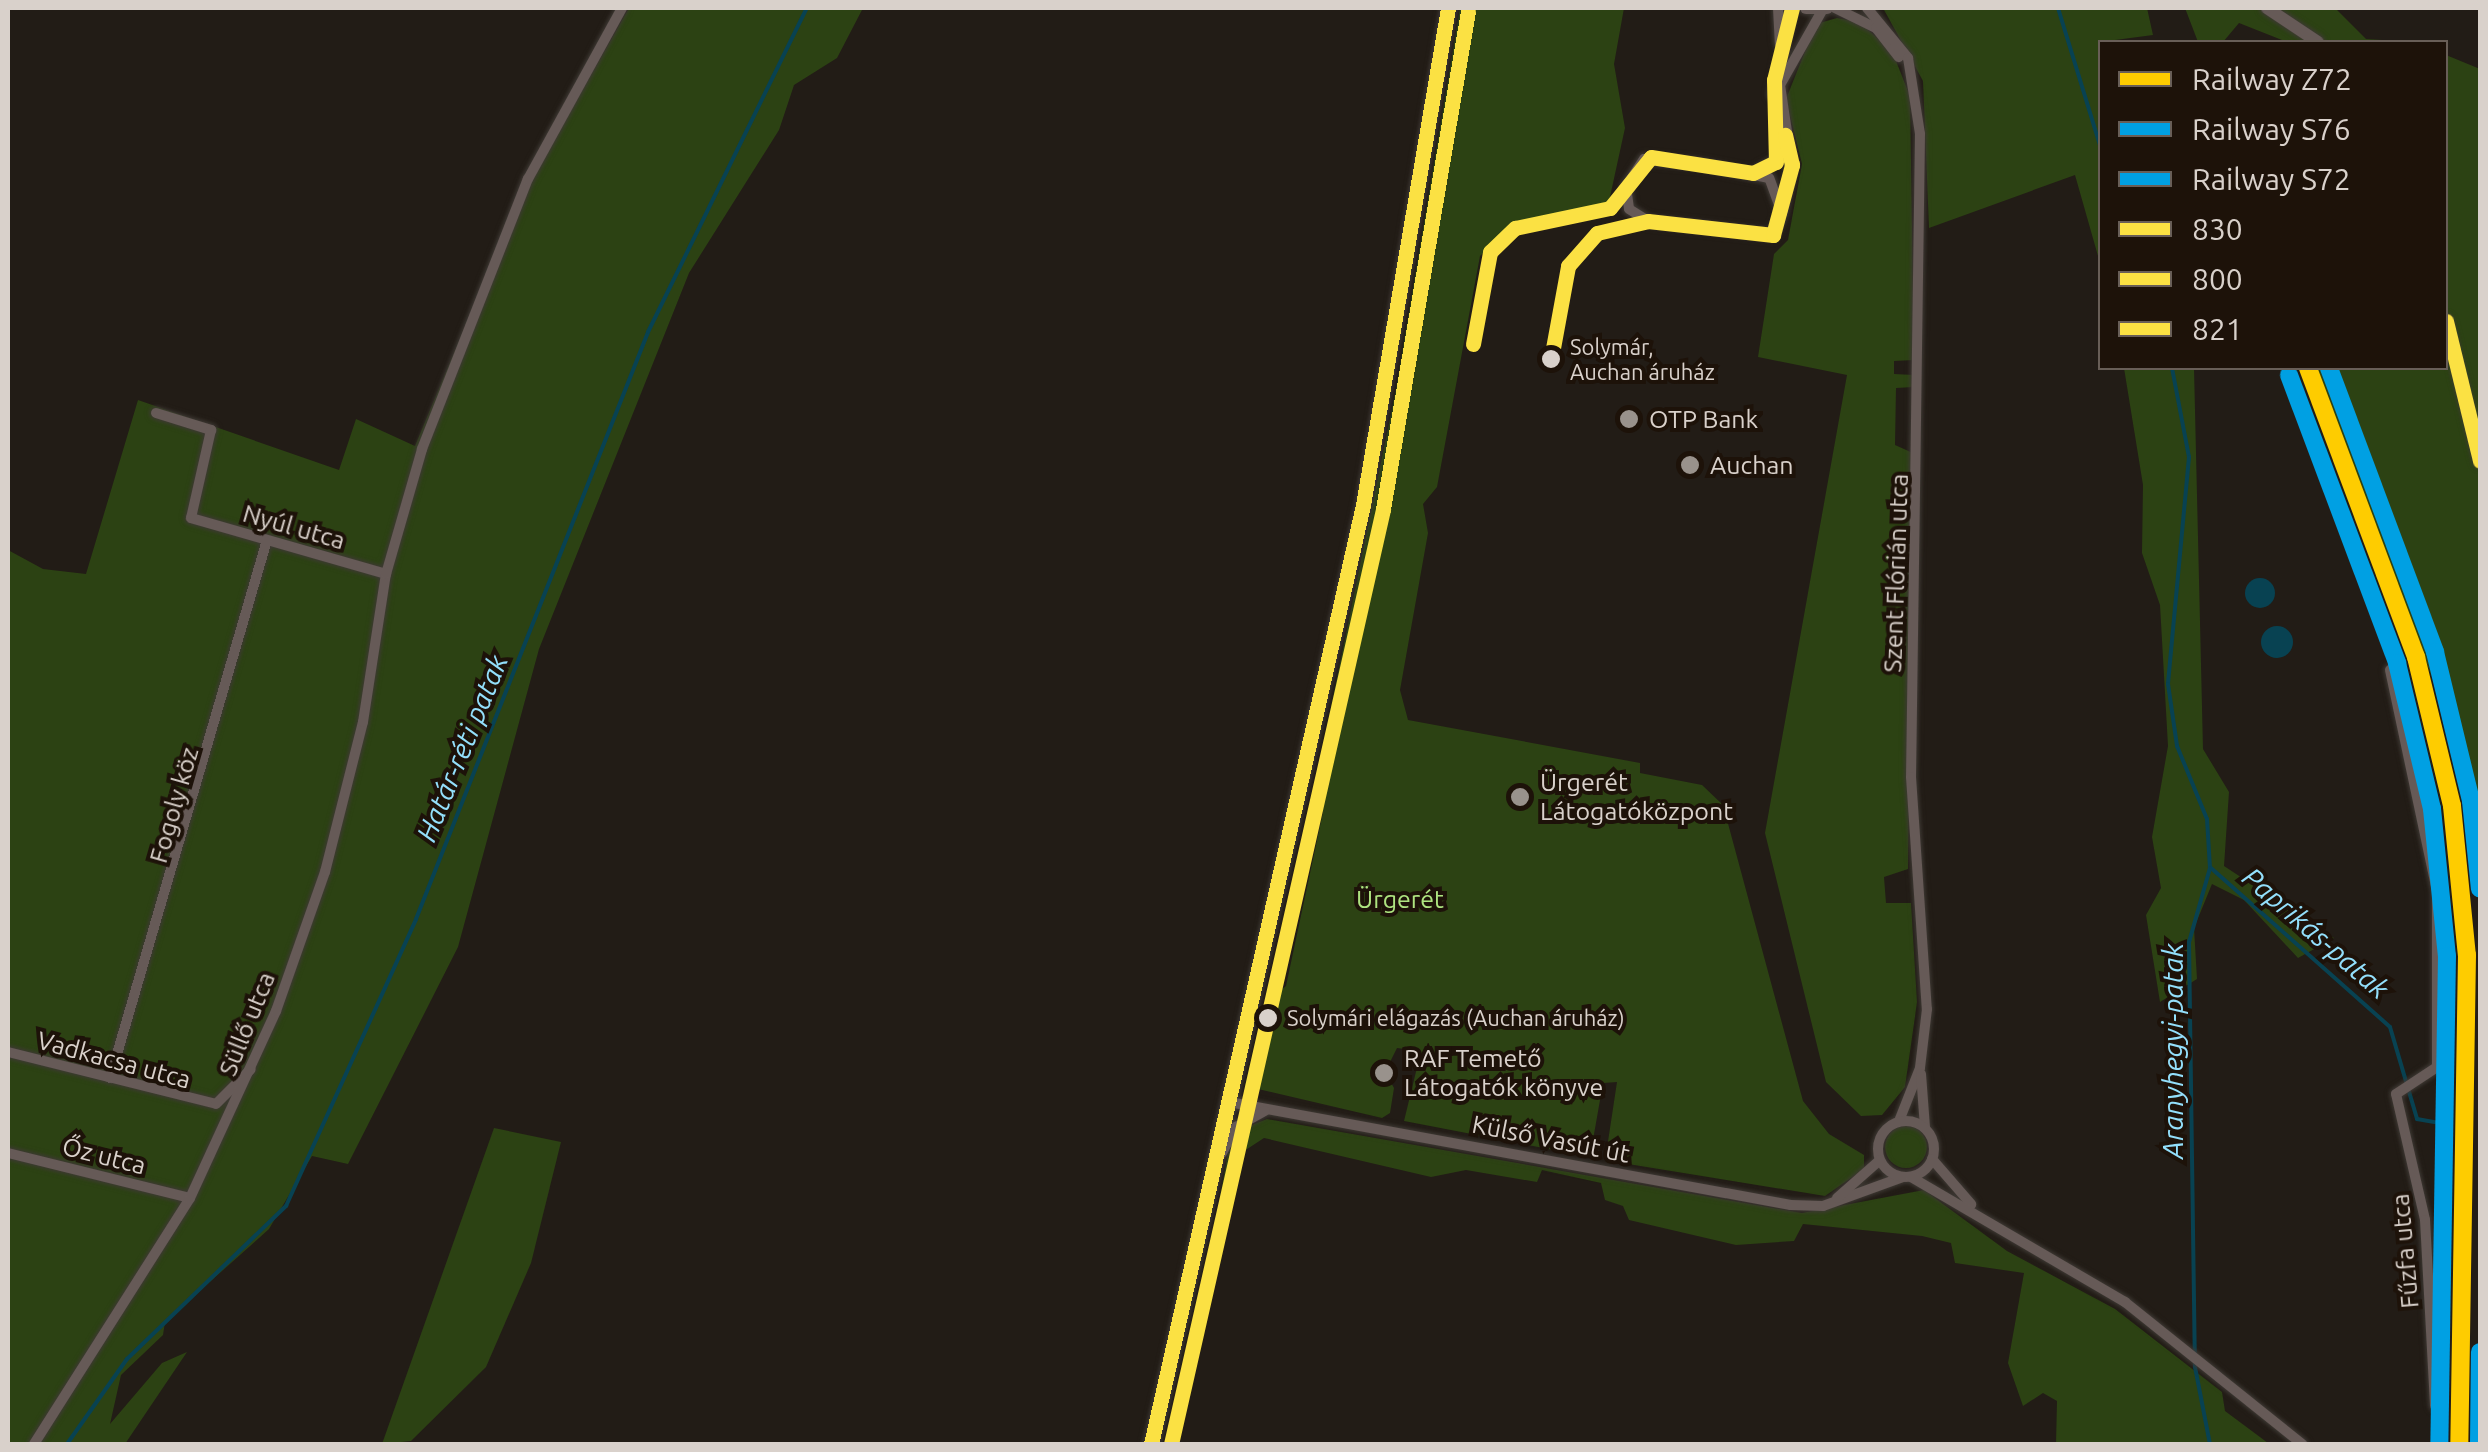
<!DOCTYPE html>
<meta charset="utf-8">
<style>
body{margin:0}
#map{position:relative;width:2488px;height:1452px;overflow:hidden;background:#221c16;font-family:Ubuntu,sans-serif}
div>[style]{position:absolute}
.green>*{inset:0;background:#2c4213}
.round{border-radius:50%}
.water>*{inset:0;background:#084252}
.stream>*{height:4px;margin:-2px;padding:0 2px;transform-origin:2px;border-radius:2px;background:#084252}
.roads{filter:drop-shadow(0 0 2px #3e3934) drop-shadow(0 0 2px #3e3934)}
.minor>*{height:10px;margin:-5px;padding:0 5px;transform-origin:5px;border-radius:5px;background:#665a57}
.minor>.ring{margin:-5px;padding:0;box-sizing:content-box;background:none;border:10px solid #665a57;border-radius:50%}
.tertiary>*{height:12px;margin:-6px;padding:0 6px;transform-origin:6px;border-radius:6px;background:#665a57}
.primary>*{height:15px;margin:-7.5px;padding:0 7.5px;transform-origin:7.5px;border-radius:7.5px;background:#685b57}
.bus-1>*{height:15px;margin:-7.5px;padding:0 7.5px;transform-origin:7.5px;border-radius:7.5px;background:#fbe143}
.bus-2>*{height:15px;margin:-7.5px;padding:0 7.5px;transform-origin:7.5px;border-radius:7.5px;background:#fbe143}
.bus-3>*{height:15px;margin:-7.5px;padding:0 7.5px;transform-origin:7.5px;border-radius:7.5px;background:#fbe143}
.rail-1>*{height:18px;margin:-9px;padding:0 9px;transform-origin:9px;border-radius:9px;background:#fecc00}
.rail-2>*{height:18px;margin:-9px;padding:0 9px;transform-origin:9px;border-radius:9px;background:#00a0e3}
.rail-3>*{height:18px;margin:-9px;padding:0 9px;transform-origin:9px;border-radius:9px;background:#00a0e3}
.dots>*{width:28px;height:28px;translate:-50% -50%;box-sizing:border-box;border:5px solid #1d1209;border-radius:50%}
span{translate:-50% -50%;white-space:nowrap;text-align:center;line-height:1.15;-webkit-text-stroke:8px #1d1209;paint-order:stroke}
.bus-label{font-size:22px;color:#d9d1cb}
.left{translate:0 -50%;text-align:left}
.poi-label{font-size:25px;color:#d9d1cb}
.street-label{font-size:25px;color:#d9d1cb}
.park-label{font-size:25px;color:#aee480}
.water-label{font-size:28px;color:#93dffb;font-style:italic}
.frame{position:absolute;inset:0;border:10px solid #d9d1cb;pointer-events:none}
.legend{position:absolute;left:2098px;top:40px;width:350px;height:330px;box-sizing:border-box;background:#1d1209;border:2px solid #685e57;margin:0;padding:12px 18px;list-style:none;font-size:30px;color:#d9d1cb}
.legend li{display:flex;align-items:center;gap:20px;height:50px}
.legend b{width:50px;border:2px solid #685e57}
</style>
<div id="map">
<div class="green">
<i style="clip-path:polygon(629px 8px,863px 8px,837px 58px,794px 85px,779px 130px,689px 273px,539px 649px,458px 947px,348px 1164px,312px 1156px,269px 1229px,165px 1322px,163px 1335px,121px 1375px,110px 1424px,162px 1363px,187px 1352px,125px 1444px,8px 1444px,8px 550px,43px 569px,86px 574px,138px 400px,339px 470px,356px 419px,415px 446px,511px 216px)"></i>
<i style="clip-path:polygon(1460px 8px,1624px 8px,1614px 64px,1625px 128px,1608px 206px,1512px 226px,1480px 256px,1437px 487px,1423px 504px,1428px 533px,1400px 690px,1408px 720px,1640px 763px,1640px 773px,1702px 785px,1723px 805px,1803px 1101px,1829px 1134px,1864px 1155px,1864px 1169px,1825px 1196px,1616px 1162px,1607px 1148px,1617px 1082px,1603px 1083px,1590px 1157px,1404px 1121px,1421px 1051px,1397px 1048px,1385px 1072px,1394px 1088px,1390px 1113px,1382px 1118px,1245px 1086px,1265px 1002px,1286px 986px,1323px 812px,1312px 800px,1396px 389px)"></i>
<i style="clip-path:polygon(1883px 8px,2147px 8px,2153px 35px,2100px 42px,2100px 263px,2075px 175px,1929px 228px,1923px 81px)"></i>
<i style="clip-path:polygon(2185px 8px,2335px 8px,2366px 39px,2414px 42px,2287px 42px,2239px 23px,2223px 42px,2198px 42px)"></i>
<i style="clip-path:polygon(1837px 18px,1859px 22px,1892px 51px,1910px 96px,1914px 360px,1894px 361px,1894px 374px,1914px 375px,1914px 387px,1896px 388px,1895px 445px,1913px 453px,1908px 869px,1884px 877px,1886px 903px,1911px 903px,1917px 1002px,1905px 1087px,1882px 1115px,1861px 1116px,1826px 1082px,1765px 833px,1847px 375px,1758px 357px,1774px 254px,1788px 240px,1802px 164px,1786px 99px,1816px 24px)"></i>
<i style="clip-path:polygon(2446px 55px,2480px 69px,2480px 824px,2470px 825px,2433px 680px,2317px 368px,2446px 368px)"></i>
<i style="clip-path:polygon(2124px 368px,2194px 368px,2203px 749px,2229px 792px,2224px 866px,2334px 938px,2298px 958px,2244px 900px,2212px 884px,2194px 928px,2197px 979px,2160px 1002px,2146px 915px,2161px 888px,2152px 837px,2168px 746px,2160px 605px,2142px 553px,2143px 485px)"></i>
<i style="clip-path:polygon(1267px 1119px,1802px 1213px,1924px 1190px,2007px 1251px,2115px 1309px,2222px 1392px,2225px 1411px,2268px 1443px,2286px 1444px,2056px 1444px,2057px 1401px,2043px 1393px,2023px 1406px,2008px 1363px,2024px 1273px,1955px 1263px,1951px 1243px,1922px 1236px,1803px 1224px,1794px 1241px,1736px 1245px,1629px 1220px,1623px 1206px,1605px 1200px,1601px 1183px,1542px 1170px,1537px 1182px,1466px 1170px,1431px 1177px,1264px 1138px,1238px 1155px,1224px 1226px,1215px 1226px,1228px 1152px,1244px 1128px)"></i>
<i class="round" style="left:1885px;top:1126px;width:42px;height:42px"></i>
<i style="clip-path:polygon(494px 1128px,561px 1142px,531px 1263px,486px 1367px,411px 1441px,382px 1444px)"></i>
</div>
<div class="water">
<i class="round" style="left:2245px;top:578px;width:30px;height:30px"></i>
<i class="round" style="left:2261px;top:626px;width:32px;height:32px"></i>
</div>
<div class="stream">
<i style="left:2058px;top:8px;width:143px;rotate:73deg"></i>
<i style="left:2172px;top:368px;width:91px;rotate:79.2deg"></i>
<i style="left:2189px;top:457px;width:228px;rotate:95.3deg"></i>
<i style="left:2168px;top:684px;width:63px;rotate:81.7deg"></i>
<i style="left:2177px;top:746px;width:79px;rotate:67.7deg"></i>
<i style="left:2207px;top:819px;width:49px;rotate:86.5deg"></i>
<i style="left:2210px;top:868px;width:77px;rotate:105.8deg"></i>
<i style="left:2189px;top:942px;width:425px;rotate:89.2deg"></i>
<i style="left:2195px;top:1367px;width:78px;rotate:79deg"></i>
<i style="left:2211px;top:868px;width:239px;rotate:41.6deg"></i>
<i style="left:2390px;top:1027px;width:96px;rotate:73.6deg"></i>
<i style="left:2417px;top:1119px;width:28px;rotate:10deg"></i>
<i style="left:2480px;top:1122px;width:1px;rotate:90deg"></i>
<i style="left:67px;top:1444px;width:104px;rotate:-54.8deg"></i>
<i style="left:127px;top:1359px;width:221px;rotate:-43.9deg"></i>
<i style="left:286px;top:1206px;width:315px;rotate:-65.6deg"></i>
<i style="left:416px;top:919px;width:631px;rotate:-68.43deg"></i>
<i style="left:648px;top:332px;width:361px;rotate:-63.9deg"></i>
</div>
<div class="roads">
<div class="minor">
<i style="left:1778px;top:8px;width:36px;rotate:87deg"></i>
<i style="left:1835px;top:8px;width:46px;rotate:26deg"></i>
<i style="left:1876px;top:28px;width:37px;rotate:52deg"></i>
<i style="left:1867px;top:8px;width:65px;rotate:50.6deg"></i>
<i style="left:1908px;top:58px;width:77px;rotate:81deg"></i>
<i style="left:1920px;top:134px;width:643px;rotate:90.8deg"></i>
<i style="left:1911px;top:777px;width:233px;rotate:86.1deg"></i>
<i style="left:1927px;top:1009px;width:59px;rotate:96.8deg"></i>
<i style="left:1920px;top:1068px;width:57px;rotate:111.6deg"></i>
<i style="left:1773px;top:95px;width:89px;rotate:-77.7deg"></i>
<i style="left:1754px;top:173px;width:30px;rotate:-30deg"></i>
<i style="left:1780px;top:158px;width:22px;rotate:-93deg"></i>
<i style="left:1782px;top:213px;width:37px;rotate:-110deg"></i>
<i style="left:1769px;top:178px;width:70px;rotate:-168.5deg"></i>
<i style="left:1700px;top:164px;width:56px;rotate:-174.9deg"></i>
<i style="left:1644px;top:159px;width:33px;rotate:123deg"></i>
<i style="left:1626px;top:187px;width:22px;rotate:82deg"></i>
<i style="left:1629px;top:209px;width:22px;rotate:32deg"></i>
<i style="left:1648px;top:221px;width:126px;rotate:6.4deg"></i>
<i style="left:1773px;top:235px;width:24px;rotate:-68deg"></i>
<i style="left:1782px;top:213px;width:49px;rotate:-78.2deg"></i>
<i style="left:1792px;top:165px;width:81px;rotate:-98.5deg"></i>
<i style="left:1780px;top:85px;width:87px;rotate:-60.5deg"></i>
<i style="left:156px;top:413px;width:58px;rotate:17.2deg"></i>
<i style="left:211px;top:430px;width:90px;rotate:102.8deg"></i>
<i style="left:191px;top:518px;width:203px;rotate:16deg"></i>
<i style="left:2390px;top:670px;width:227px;rotate:78deg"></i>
<i style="left:2437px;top:892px;width:175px;rotate:90deg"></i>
<i style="left:2437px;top:1067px;width:49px;rotate:146.6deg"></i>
<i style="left:2396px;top:1094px;width:129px;rotate:77deg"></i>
<i style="left:2425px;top:1220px;width:186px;rotate:86.9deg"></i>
<i style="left:8px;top:1052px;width:214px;rotate:14deg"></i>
<i style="left:216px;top:1104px;width:49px;rotate:-45deg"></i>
<i style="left:1921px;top:1074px;width:53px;rotate:85.7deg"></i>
<i style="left:110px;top:1078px;width:560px;rotate:-73.73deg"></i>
<i style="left:1229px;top:1102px;width:571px;rotate:10.39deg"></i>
<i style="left:1791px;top:1205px;width:32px;rotate:2deg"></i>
<i style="left:1823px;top:1206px;width:85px;rotate:-19.9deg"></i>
<i class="ring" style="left:1878px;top:1121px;width:46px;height:46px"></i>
<i style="left:8px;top:1153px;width:187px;rotate:13.9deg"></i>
<i style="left:1222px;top:1153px;width:30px;rotate:-62deg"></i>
<i style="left:1236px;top:1127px;width:33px;rotate:-29deg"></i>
<i style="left:1932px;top:1159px;width:60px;rotate:49.1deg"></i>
<i style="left:1911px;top:1177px;width:248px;rotate:30.3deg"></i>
<i style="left:2125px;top:1302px;width:227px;rotate:38.7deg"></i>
<i style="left:1837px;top:1198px;width:57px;rotate:-41.5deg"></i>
<i style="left:34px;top:1444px;width:291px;rotate:-57.6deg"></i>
<i style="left:190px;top:1198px;width:206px;rotate:-65.3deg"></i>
<i style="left:276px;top:1011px;width:147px;rotate:-70.6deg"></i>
<i style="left:325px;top:872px;width:155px;rotate:-75.8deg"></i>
<i style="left:363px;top:722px;width:150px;rotate:-81.2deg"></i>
<i style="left:386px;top:574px;width:130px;rotate:-73.9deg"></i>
<i style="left:422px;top:449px;width:290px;rotate:-68.6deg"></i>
<i style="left:528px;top:179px;width:195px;rotate:-61.2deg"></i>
</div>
<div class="tertiary">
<i style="left:1806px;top:8px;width:21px"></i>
<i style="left:2267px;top:8px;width:61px;rotate:33.7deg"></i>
<i style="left:2446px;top:321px;width:144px;rotate:76.3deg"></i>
</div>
<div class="primary">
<i style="left:1151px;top:1444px;width:963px;rotate:-77.28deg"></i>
<i style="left:1363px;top:505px;width:504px;rotate:-80.29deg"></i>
</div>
</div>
<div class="bus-1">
<i style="left:2446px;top:321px;width:144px;rotate:76.3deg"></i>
<i style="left:1473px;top:344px;width:94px;rotate:-79.5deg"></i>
<i style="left:1490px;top:252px;width:35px;rotate:-44deg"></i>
<i style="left:1515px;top:228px;width:97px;rotate:-11.9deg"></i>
<i style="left:1610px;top:208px;width:65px;rotate:-51.2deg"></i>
<i style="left:1651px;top:157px;width:103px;rotate:8.9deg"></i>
<i style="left:1753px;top:173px;width:25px;rotate:-26deg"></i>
<i style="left:1776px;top:162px;width:82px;rotate:-91.4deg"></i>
<i style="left:1774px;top:80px;width:74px;rotate:-76deg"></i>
<i style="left:1551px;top:359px;width:95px;rotate:-79.6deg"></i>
<i style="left:1568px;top:266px;width:44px;rotate:-48.7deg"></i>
<i style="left:1597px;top:233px;width:52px;rotate:-13.2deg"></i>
<i style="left:1648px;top:221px;width:126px;rotate:6.4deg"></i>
<i style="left:1773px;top:235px;width:73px;rotate:-74.8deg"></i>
<i style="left:1792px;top:165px;width:31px;rotate:-103deg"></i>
</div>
<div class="bus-2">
<i style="left:1151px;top:1444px;width:963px;rotate:-77.28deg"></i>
<i style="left:1363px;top:505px;width:504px;rotate:-80.29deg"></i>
</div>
<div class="bus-3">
<i style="left:1171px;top:1444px;width:959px;rotate:-77.22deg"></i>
<i style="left:1383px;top:509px;width:505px;rotate:-80.31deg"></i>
</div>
<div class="rail-1">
<i style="left:2308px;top:368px;width:309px;rotate:69.5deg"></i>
<i style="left:2416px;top:657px;width:153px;rotate:76.4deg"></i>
<i style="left:2452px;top:806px;width:150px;rotate:84.3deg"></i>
<i style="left:2467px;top:955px;width:489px;rotate:90.9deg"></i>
</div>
<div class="rail-2">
<i style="left:2289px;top:375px;width:308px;rotate:69.4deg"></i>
<i style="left:2397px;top:663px;width:150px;rotate:76.5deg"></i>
<i style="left:2432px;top:809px;width:148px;rotate:84.2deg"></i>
<i style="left:2447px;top:956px;width:488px;rotate:90.9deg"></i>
</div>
<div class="rail-3">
<i style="left:2329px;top:368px;width:303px;rotate:69.5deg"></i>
<i style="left:2435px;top:652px;width:153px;rotate:76.4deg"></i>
<i style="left:2471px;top:801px;width:88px;rotate:84.2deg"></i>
<i style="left:2479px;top:1444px;width:92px;rotate:-89.4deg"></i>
</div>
<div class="dots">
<i style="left:1551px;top:359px;background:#d9d1cb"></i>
<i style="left:1629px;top:419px;background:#99928c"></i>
<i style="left:1690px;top:465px;background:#99928c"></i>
<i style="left:1520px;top:797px;background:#99928c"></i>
<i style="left:1268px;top:1018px;background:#d9d1cb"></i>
<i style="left:1384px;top:1073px;background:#99928c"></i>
</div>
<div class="bus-label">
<span class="left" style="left:1570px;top:359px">Solymár,<br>Auchan áruház</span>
<span class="left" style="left:1287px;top:1018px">Solymári elágazás (Auchan áruház)</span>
</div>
<div class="poi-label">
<span class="left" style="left:1649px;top:419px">OTP Bank</span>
<span class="left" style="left:1710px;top:465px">Auchan</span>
<span class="left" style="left:1540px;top:797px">Ürgerét<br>Látogatóközpont</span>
<span class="left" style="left:1404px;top:1073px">RAF Temető<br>Látogatók könyve</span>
</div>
<div class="street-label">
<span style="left:294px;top:527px;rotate:16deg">Nyúl utca</span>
<span style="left:1896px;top:573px;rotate:-88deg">Szent Flórián utca</span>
<span style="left:174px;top:805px;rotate:-74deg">Fogoly köz</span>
<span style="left:247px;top:1024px;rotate:-68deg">Süllő utca</span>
<span style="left:114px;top:1060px;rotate:15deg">Vadkacsa utca</span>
<span style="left:1551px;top:1139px;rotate:11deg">Külső Vasút út</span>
<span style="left:104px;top:1156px;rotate:14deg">Őz utca</span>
<span style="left:2405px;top:1251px;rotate:-95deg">Fűzfa utca</span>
</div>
<div class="park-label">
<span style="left:1400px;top:899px">Ürgerét</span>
</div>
<div class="water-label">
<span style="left:462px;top:748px;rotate:-68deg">Határ-réti patak</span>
<span style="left:2316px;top:933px;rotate:41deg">Paprikás-patak</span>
<span style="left:2173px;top:1051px;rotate:-90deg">Aranyhegyi-patak</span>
</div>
<div class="frame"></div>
<ul class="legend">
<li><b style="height:12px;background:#fecc00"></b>Railway Z72</li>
<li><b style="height:12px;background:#00a0e3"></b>Railway S76</li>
<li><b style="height:12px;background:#00a0e3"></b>Railway S72</li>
<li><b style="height:12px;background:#fbe143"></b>830</li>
<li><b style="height:12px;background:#fbe143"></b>800</li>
<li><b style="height:12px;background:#fbe143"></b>821</li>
</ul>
</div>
